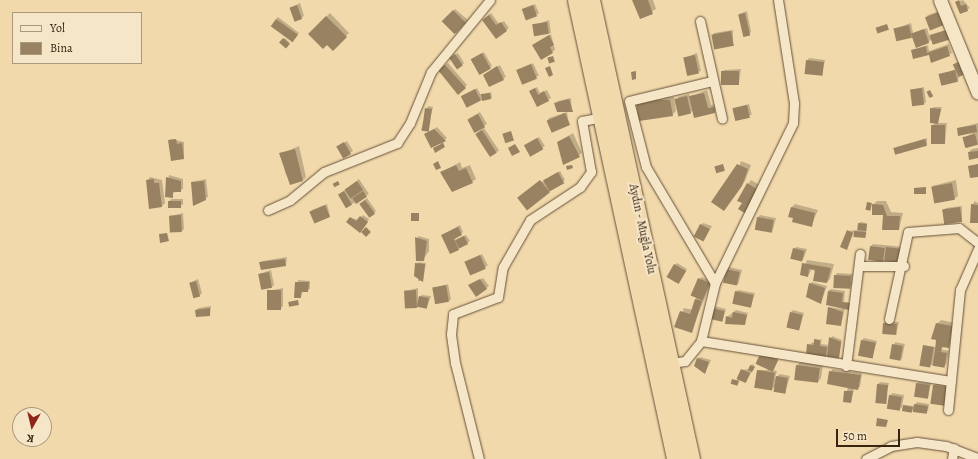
<!DOCTYPE html>
<meta charset="utf-8">
<style>
body{margin:0}
#map{position:relative;width:978px;height:459px;overflow:hidden;background:#f1d9ab;font-family:Alegreya,serif}
div>[style]{position:absolute}
.shadow>*{inset:0;background:#0003;transform-origin:0 0}
.building>*{inset:0;background:#988261;transform-origin:0 0}
.roads{filter:drop-shadow(0 0 1px #665038) drop-shadow(0 0 1px #665038)}
.street>*{height:9px;margin:-4.5px;padding:0 4.5px;transform-origin:4.5px;border-radius:4.5px;background:#f6e6c8}
.secondary>*{height:13px;margin:-6.5px;padding:0 6.5px;transform-origin:6.5px;border-radius:6.5px;background:#f6e6c8}
.highway>*{height:17px;margin:-8.5px;padding:0 8.5px;transform-origin:8.5px;border-radius:8.5px;background:#f1d9ab}
span{translate:-50% -50%;white-space:nowrap;text-align:center;line-height:1.15;-webkit-text-stroke:4px #f6e6c8;paint-order:stroke}
.street-label{font-size:12px;color:#382311}
.legend{position:absolute;left:12px;top:12px;width:130px;height:52px;box-sizing:border-box;background:#f6e6c8;border:1px solid #aa987f;margin:0;padding:5px 7px;list-style:none;font-size:12px;color:#382311}
.legend li{display:flex;align-items:center;gap:8px;height:20px}
.legend b{width:20px;border:1px solid #aa987f}
.north{position:absolute;left:12px;top:407px;width:40px;height:40px;box-sizing:border-box;background:#f6e6c8;border:1px solid #aa987f;border-radius:50%;rotate:188deg;font-size:11px;font-weight:700;line-height:16px;text-align:center;color:#382311}
.north::after{content:'';display:block;margin:auto;width:14px;height:18px;background:#8f2418;clip-path:polygon(50% 0,100% 100%,50% 72%,0 100%)}
.scale{position:absolute;left:836px;top:429px;width:64px;height:18px;box-sizing:border-box;border:2px solid #382311;border-top:0;padding-left:5px;font-size:12px;line-height:14px;white-space:nowrap;color:#382311;-webkit-text-stroke:3px #f6e6c8;paint-order:stroke}
</style>
<div id="map">
<div class="shadow">
<i style="clip-path:polygon(633px 0,653px 0,656px 9px,640px 18px)"></i>
<i style="clip-path:polygon(963px 0,970px 8px,960px 13px,956px 2px)"></i>
<i style="clip-path:polygon(300px 3px,304px 16px,301px 18px,290px 8px)"></i>
<i style="left:535px;top:4px;width:10px;height:13px;rotate:66deg"></i>
<i style="left:455px;top:9px;width:17px;height:18px;rotate:40deg"></i>
<i style="clip-path:polygon(942px 10px,946px 22px,926px 17px,928px 15px)"></i>
<i style="clip-path:polygon(747px 11px,751px 32px,749px 34px,739px 14px)"></i>
<i style="clip-path:polygon(330px 13px,349px 33px,333px 49px,309px 34px)"></i>
<i style="clip-path:polygon(491px 13px,499px 24px,504px 21px,509px 28px,496px 38px,485px 18px)"></i>
<i style="clip-path:polygon(278px 17px,299px 33px,295px 39px,276px 19px)"></i>
<i style="clip-path:polygon(549px 20px,551px 33px,535px 36px,533px 26px)"></i>
<i style="clip-path:polygon(911px 23px,913px 33px,927px 28px,929px 35px,949px 29px,928px 42px,894px 29px)"></i>
<i style="clip-path:polygon(733px 30px,733px 45px,712px 36px,714px 33px)"></i>
<i style="clip-path:polygon(551px 34px,555px 50px,541px 59px,533px 45px)"></i>
<i style="clip-path:polygon(285px 38px,290px 43px,286px 48px,281px 43px)"></i>
<i style="clip-path:polygon(949px 44px,952px 53px,932px 62px,929px 54px,912px 51px,928px 45px,929px 51px)"></i>
<i style="clip-path:polygon(484px 52px,492px 66px,490px 68px,472px 60px)"></i>
<i style="clip-path:polygon(458px 53px,464px 63px,462px 65px,453px 56px)"></i>
<i style="clip-path:polygon(697px 53px,701px 71px,687px 75px,684px 58px)"></i>
<i style="clip-path:polygon(809px 58px,825px 60px,822px 75px,807px 61px)"></i>
<i style="clip-path:polygon(962px 60px,958px 81px,940px 76px,956px 69px,954px 65px)"></i>
<i style="clip-path:polygon(448px 63px,467px 85px,465px 87px,442px 68px)"></i>
<i style="left:533px;top:63px;width:14px;height:18px;rotate:65deg"></i>
<i style="clip-path:polygon(500px 65px,506px 77px,489px 86px,484px 75px)"></i>
<i style="clip-path:polygon(741px 69px,739px 83px,722px 72px,724px 70px)"></i>
<i style="clip-path:polygon(537px 87px,540px 93px,547px 90px,551px 98px,538px 106px,530px 91px)"></i>
<i style="clip-path:polygon(924px 87px,926px 102px,924px 104px,911px 90px)"></i>
<i style="clip-path:polygon(477px 88px,481px 95px,491px 92px,492px 98px,481px 100px,462px 97px)"></i>
<i style="clip-path:polygon(707px 90px,711px 105px,717px 104px,715px 112px,693px 111px,680px 116px,678px 97px,689px 94px,689px 97px)"></i>
<i style="clip-path:polygon(674px 97px,676px 111px,672px 115px,640px 100px)"></i>
<i style="clip-path:polygon(571px 98px,572px 111px,556px 103px,558px 101px)"></i>
<i style="left:749px;top:104px;width:11px;height:16px;rotate:75deg"></i>
<i style="clip-path:polygon(428px 106px,433px 107px,427px 131px,421px 130px)"></i>
<i style="clip-path:polygon(933px 107px,942px 107px,937px 123px,947px 123px,945px 142px,932px 126px,935px 123px)"></i>
<i style="clip-path:polygon(480px 112px,487px 124px,484px 126px,468px 119px)"></i>
<i style="clip-path:polygon(567px 112px,569px 124px,547px 121px,549px 118px)"></i>
<i style="clip-path:polygon(978px 123px,978px 144px,967px 148px,964px 138px,976px 131px,958px 128px)"></i>
<i style="clip-path:polygon(437px 127px,447px 138px,443px 141px,444px 146px,426px 134px)"></i>
<i style="left:484px;top:128px;width:27px;height:9px;rotate:56deg"></i>
<i style="clip-path:polygon(573px 133px,582px 153px,564px 164px,558px 142px)"></i>
<i style="clip-path:polygon(539px 137px,545px 146px,531px 155px,527px 144px)"></i>
<i style="clip-path:polygon(927px 138px,927px 145px,895px 149px,897px 147px)"></i>
<i style="clip-path:polygon(171px 139px,184px 142px,184px 158px,171px 160px)"></i>
<i style="clip-path:polygon(347px 141px,353px 151px,350px 153px,337px 147px)"></i>
<i style="clip-path:polygon(299px 146px,306px 177px,303px 180px,286px 175px,281px 154px)"></i>
<i style="clip-path:polygon(978px 148px,978px 157px,969px 152px,972px 149px)"></i>
<i style="clip-path:polygon(741px 161px,751px 165px,745px 181px,727px 206px)"></i>
<i style="clip-path:polygon(460px 162px,462px 168px,470px 165px,476px 179px,472px 182px,444px 179px,441px 173px)"></i>
<i style="clip-path:polygon(560px 171px,565px 180px,549px 192px,522px 194px)"></i>
<i style="clip-path:polygon(169px 175px,183px 179px,183px 189px,166px 196px)"></i>
<i style="clip-path:polygon(150px 177px,162px 180px,165px 203px,161px 207px,147px 181px)"></i>
<i style="clip-path:polygon(206px 179px,208px 197px,194px 204px,192px 182px)"></i>
<i style="clip-path:polygon(359px 179px,369px 194px,347px 207px,340px 194px)"></i>
<i style="clip-path:polygon(751px 180px,763px 187px,743px 203px,748px 184px)"></i>
<i style="clip-path:polygon(956px 180px,958px 196px,954px 199px,932px 186px)"></i>
<i style="clip-path:polygon(367px 198px,376px 211px,374px 213px,360px 204px)"></i>
<i style="clip-path:polygon(171px 199px,183px 199px,183px 205px,169px 202px)"></i>
<i style="clip-path:polygon(877px 201px,886px 201px,891px 212px,903px 213px,899px 229px,873px 205px)"></i>
<i style="clip-path:polygon(975px 201px,978px 203px,978px 222px,972px 205px)"></i>
<i style="clip-path:polygon(327px 204px,330px 216px,310px 212px,312px 210px)"></i>
<i style="clip-path:polygon(795px 204px,818px 210px,811px 226px,794px 217px,792px 207px)"></i>
<i style="clip-path:polygon(962px 206px,962px 221px,943px 210px,946px 208px)"></i>
<i style="clip-path:polygon(183px 213px,184px 229px,182px 231px,170px 216px)"></i>
<i style="clip-path:polygon(363px 215px,369px 219px,363px 229px,351px 218px,359px 220px)"></i>
<i style="clip-path:polygon(760px 215px,776px 218px,772px 233px,758px 217px)"></i>
<i style="clip-path:polygon(860px 222px,867px 223px,866px 236px,854px 232px,846px 249px,848px 231px,858px 230px)"></i>
<i style="clip-path:polygon(703px 223px,712px 226px,704px 240px,701px 225px)"></i>
<i style="clip-path:polygon(460px 225px,463px 232px,454px 240px,466px 235px,470px 241px,458px 249px,442px 235px)"></i>
<i style="clip-path:polygon(418px 236px,429px 239px,429px 251px,423px 260px)"></i>
<i style="clip-path:polygon(873px 244px,905px 247px,901px 262px,883px 261px,871px 246px)"></i>
<i style="clip-path:polygon(796px 247px,807px 249px,803px 260px,794px 249px)"></i>
<i style="left:482px;top:254px;width:13px;height:18px;rotate:63deg"></i>
<i style="clip-path:polygon(287px 257px,286px 265px,261px 263px,263px 261px)"></i>
<i style="clip-path:polygon(807px 260px,834px 264px,830px 279px,827px 282px,812px 269px,808px 276px,801px 275px)"></i>
<i style="clip-path:polygon(418px 262px,426px 263px,423px 281px,418px 281px)"></i>
<i style="clip-path:polygon(677px 263px,687px 269px,680px 280px,675px 265px)"></i>
<i style="clip-path:polygon(729px 267px,742px 270px,738px 285px,727px 270px)"></i>
<i style="clip-path:polygon(271px 270px,274px 285px,272px 287px,259px 274px)"></i>
<i style="clip-path:polygon(837px 273px,853px 274px,852px 285px,850px 287px,835px 276px)"></i>
<i style="clip-path:polygon(701px 277px,712px 281px,691px 331px,676px 326px,684px 308px,693px 310px)"></i>
<i style="clip-path:polygon(483px 278px,489px 286px,477px 295px,472px 283px)"></i>
<i style="clip-path:polygon(198px 279px,202px 293px,200px 295px,190px 283px)"></i>
<i style="clip-path:polygon(298px 280px,310px 281px,310px 289px,303px 291px,301px 297px)"></i>
<i style="clip-path:polygon(812px 282px,827px 286px,821px 302px,810px 284px)"></i>
<i style="clip-path:polygon(448px 284px,451px 299px,449px 301px,433px 289px)"></i>
<i style="clip-path:polygon(283px 288px,283px 306px,281px 308px,268px 291px)"></i>
<i style="clip-path:polygon(418px 288px,418px 298px,422px 295px,431px 296px,427px 307px,416px 307px,405px 291px)"></i>
<i style="clip-path:polygon(831px 289px,845px 291px,844px 302px,851px 303px,845px 308px,841px 325px,827px 323px,829px 307px,842px 309px,843px 303px,828px 291px)"></i>
<i style="clip-path:polygon(738px 290px,755px 293px,751px 306px,736px 292px)"></i>
<i style="clip-path:polygon(211px 306px,210px 315px,196px 310px,199px 308px)"></i>
<i style="clip-path:polygon(714px 306px,726px 309px,722px 322px,712px 308px)"></i>
<i style="clip-path:polygon(736px 310px,748px 313px,744px 324px,727px 317px)"></i>
<i style="clip-path:polygon(793px 310px,804px 313px,799px 330px,791px 312px)"></i>
<i style="clip-path:polygon(941px 320px,955px 323px,952px 343px,940px 349px,949px 351px,946px 365px,921px 365px,924px 346px,936px 347px,937px 324px)"></i>
<i style="clip-path:polygon(886px 321px,899px 322px,896px 334px,884px 323px)"></i>
<i style="clip-path:polygon(832px 336px,842px 340px,839px 357px,807px 354px,811px 343px,822px 339px,821px 344px,829px 345px)"></i>
<i style="clip-path:polygon(864px 338px,877px 341px,872px 358px,862px 340px)"></i>
<i style="left:895px;top:342px;width:10px;height:16px;rotate:11deg"></i>
<i style="clip-path:polygon(762px 353px,779px 358px,772px 370px,777px 371px,775px 378px,780px 374px,790px 376px,785px 393px,776px 386px,772px 389px,758px 370px,768px 370px)"></i>
<i style="clip-path:polygon(700px 357px,711px 360px,705px 373px,698px 359px)"></i>
<i style="clip-path:polygon(800px 362px,823px 365px,821px 378px,818px 382px,797px 366px)"></i>
<i style="clip-path:polygon(752px 364px,755px 366px,746px 382px,740px 379px,738px 384px,733px 380px,738px 380px,742px 370px,749px 369px)"></i>
<i style="clip-path:polygon(832px 369px,862px 373px,860px 387px,854px 389px,851px 402px,844px 402px,848px 387px,828px 383px)"></i>
<i style="clip-path:polygon(880px 382px,889px 383px,884px 403px,878px 384px)"></i>
<i style="clip-path:polygon(919px 382px,931px 383px,928px 397px,917px 384px)"></i>
<i style="clip-path:polygon(936px 383px,948px 385px,943px 405px,934px 385px)"></i>
<i style="clip-path:polygon(892px 393px,904px 395px,902px 407px,904px 405px,914px 406px,917px 402px,929px 404px,928px 411px,914px 409px,911px 412px,903px 406px,899px 410px,890px 396px)"></i>
</div>
<div class="building">
<i style="clip-path:polygon(632px 0,648px 0,653px 14px,640px 19px)"></i>
<i style="clip-path:polygon(959px 0,961px 6px,966px 4px,968px 11px,960px 14px,955px 2px)"></i>
<i style="left:297px;top:5px;width:15px;height:8px;rotate:70deg"></i>
<i style="left:533px;top:5px;width:12px;height:12px;rotate:70deg"></i>
<i style="left:453px;top:10px;width:18px;height:16px;rotate:45deg"></i>
<i style="left:939px;top:12px;width:14px;height:15px;rotate:69deg"></i>
<i style="left:745px;top:13px;width:23px;height:7px;rotate:77deg"></i>
<i style="clip-path:polygon(489px 15px,496px 25px,501px 22px,507px 31px,496px 39px,482px 20px)"></i>
<i style="clip-path:polygon(326px 16px,347px 37px,333px 51px,327px 45px,323px 49px,308px 34px)"></i>
<i style="left:276px;top:19px;width:27px;height:9px;rotate:36deg"></i>
<i style="left:547px;top:22px;width:12px;height:15px;rotate:81deg"></i>
<i style="left:887px;top:24px;width:6px;height:12px;rotate:72deg"></i>
<i style="left:909px;top:25px;width:13px;height:16px;rotate:77deg"></i>
<i style="left:924px;top:29px;width:15px;height:14px;rotate:70deg"></i>
<i style="left:947px;top:30px;width:10px;height:18px;rotate:73deg"></i>
<i style="left:731px;top:31px;width:15px;height:20px;rotate:79deg"></i>
<i style="clip-path:polygon(549px 35px,554px 45px,550px 47px,553px 53px,541px 60px,532px 45px)"></i>
<i style="left:283px;top:38px;width:9px;height:6px;rotate:41deg"></i>
<i style="clip-path:polygon(926px 46px,927px 53px,947px 46px,950px 56px,931px 63px,929px 55px,913px 59px,911px 50px)"></i>
<i style="left:482px;top:53px;width:18px;height:13px;rotate:61deg"></i>
<i style="left:455px;top:54px;width:14px;height:7px;rotate:56deg"></i>
<i style="left:695px;top:55px;width:19px;height:12px;rotate:78deg"></i>
<i style="left:553px;top:56px;width:6px;height:6px;rotate:72deg"></i>
<i style="left:806px;top:60px;width:18px;height:14px;rotate:6deg"></i>
<i style="left:960px;top:61px;width:14px;height:8px;rotate:65deg"></i>
<i style="left:531px;top:64px;width:16px;height:16px;rotate:68deg"></i>
<i style="clip-path:polygon(445px 65px,466px 88px,458px 95px,438px 70px)"></i>
<i style="clip-path:polygon(497px 66px,504px 80px,489px 87px,483px 75px)"></i>
<i style="clip-path:polygon(550px 66px,553px 75px,549px 77px,545px 68px)"></i>
<i style="left:955px;top:70px;width:12px;height:17px;rotate:76deg"></i>
<i style="clip-path:polygon(636px 71px,636px 79px,632px 80px,631px 72px)"></i>
<i style="left:721px;top:71px;width:18px;height:14px"></i>
<i style="clip-path:polygon(535px 88px,538px 95px,544px 91px,549px 101px,537px 107px,529px 91px)"></i>
<i style="left:922px;top:88px;width:17px;height:12px;rotate:83deg"></i>
<i style="left:475px;top:89px;width:13px;height:16px;rotate:63deg"></i>
<i style="left:930px;top:90px;width:7px;height:4px;rotate:63deg"></i>
<i style="clip-path:polygon(490px 93px,491px 99px,482px 101px,481px 94px)"></i>
<i style="clip-path:polygon(704px 93px,708px 108px,714px 107px,715px 113px,694px 118px,689px 96px)"></i>
<i style="left:687px;top:96px;width:18px;height:13px;rotate:77deg"></i>
<i style="clip-path:polygon(569px 99px,573px 112px,557px 112px,554px 103px)"></i>
<i style="clip-path:polygon(651px 100px,670px 100px,673px 116px,639px 121px,636px 103px)"></i>
<i style="left:747px;top:105px;width:13px;height:15px;rotate:77deg"></i>
<i style="left:425px;top:108px;width:7px;height:23px;rotate:8deg"></i>
<i style="clip-path:polygon(930px 108px,941px 109px,938px 124px,930px 123px)"></i>
<i style="left:565px;top:113px;width:13px;height:20px;rotate:67deg"></i>
<i style="left:478px;top:114px;width:15px;height:12px;rotate:62deg"></i>
<i style="left:931px;top:125px;width:14px;height:19px"></i>
<i style="clip-path:polygon(976px 125px,977px 132px,958px 136px,957px 128px)"></i>
<i style="clip-path:polygon(434px 129px,446px 141px,431px 148px,424px 134px)"></i>
<i style="left:482px;top:130px;width:27px;height:8px;rotate:57deg"></i>
<i style="left:511px;top:131px;width:10px;height:9px;rotate:73deg"></i>
<i style="left:975px;top:134px;width:11px;height:13px;rotate:75deg"></i>
<i style="clip-path:polygon(569px 136px,580px 157px,563px 165px,557px 142px)"></i>
<i style="left:537px;top:138px;width:13px;height:15px;rotate:61deg"></i>
<i style="clip-path:polygon(176px 139px,177px 144px,182px 143px,184px 159px,171px 161px,168px 140px)"></i>
<i style="left:925px;top:139px;width:7px;height:33px;rotate:74deg"></i>
<i style="left:344px;top:142px;width:14px;height:9px;rotate:60deg"></i>
<i style="clip-path:polygon(443px 143px,445px 147px,435px 153px,433px 148px)"></i>
<i style="clip-path:polygon(515px 144px,520px 152px,512px 156px,508px 148px)"></i>
<i style="clip-path:polygon(295px 149px,303px 181px,290px 185px,279px 153px)"></i>
<i style="clip-path:polygon(978px 151px,978px 158px,969px 160px,968px 152px)"></i>
<i style="clip-path:polygon(438px 161px,441px 168px,436px 170px,433px 164px)"></i>
<i style="left:723px;top:164px;width:7px;height:9px;rotate:74deg"></i>
<i style="clip-path:polygon(737px 164px,748px 169px,742px 186px,724px 211px,711px 202px)"></i>
<i style="clip-path:polygon(978px 164px,978px 177px,970px 178px,968px 166px)"></i>
<i style="clip-path:polygon(456px 165px,459px 171px,466px 168px,473px 183px,452px 192px,440px 172px)"></i>
<i style="clip-path:polygon(572px 165px,573px 168px,567px 170px,566px 166px)"></i>
<i style="left:558px;top:172px;width:13px;height:17px;rotate:61deg"></i>
<i style="clip-path:polygon(166px 177px,181px 181px,181px 192px,173px 192px,173px 198px,165px 197px)"></i>
<i style="clip-path:polygon(154px 179px,154px 183px,159px 183px,162px 207px,149px 209px,146px 180px)"></i>
<i style="left:540px;top:180px;width:16px;height:29px;rotate:52deg"></i>
<i style="clip-path:polygon(204px 181px,206px 200px,193px 206px,191px 182px)"></i>
<i style="left:338px;top:181px;width:4px;height:6px;rotate:63deg"></i>
<i style="left:357px;top:181px;width:11px;height:15px;rotate:56deg"></i>
<i style="clip-path:polygon(747px 183px,760px 191px,746px 214px,738px 209px,742px 203px,737px 201px)"></i>
<i style="left:952px;top:183px;width:17px;height:21px;rotate:80deg"></i>
<i style="clip-path:polygon(926px 187px,926px 194px,914px 194px,914px 188px)"></i>
<i style="left:344px;top:191px;width:16px;height:7px;rotate:60deg"></i>
<i style="left:363px;top:191px;width:7px;height:13px;rotate:56deg"></i>
<i style="left:365px;top:200px;width:17px;height:7px;rotate:54deg"></i>
<i style="left:168px;top:201px;width:13px;height:7px"></i>
<i style="left:867px;top:202px;width:5px;height:8px;rotate:11deg"></i>
<i style="clip-path:polygon(872px 204px,883px 205px,887px 216px,900px 216px,899px 230px,882px 230px,883px 215px,872px 215px)"></i>
<i style="clip-path:polygon(971px 204px,978px 205px,978px 223px,970px 223px)"></i>
<i style="left:325px;top:205px;width:13px;height:17px;rotate:67deg"></i>
<i style="clip-path:polygon(791px 207px,815px 213px,812px 227px,792px 222px,793px 218px,788px 217px)"></i>
<i style="left:960px;top:207px;width:15px;height:18px;rotate:82deg"></i>
<i style="left:411px;top:213px;width:8px;height:8px"></i>
<i style="left:181px;top:215px;width:17px;height:12px;rotate:87deg"></i>
<i style="clip-path:polygon(360px 216px,368px 222px,360px 233px,346px 222px,350px 217px,356px 221px)"></i>
<i style="left:757px;top:217px;width:17px;height:13px;rotate:10deg"></i>
<i style="left:858px;top:223px;width:9px;height:7px;rotate:6deg"></i>
<i style="left:700px;top:224px;width:11px;height:14px;rotate:27deg"></i>
<i style="left:366px;top:227px;width:7px;height:7px;rotate:45deg"></i>
<i style="clip-path:polygon(458px 227px,462px 235px,454px 239px,459px 250px,450px 254px,441px 235px)"></i>
<i style="clip-path:polygon(847px 230px,853px 233px,847px 250px,840px 247px)"></i>
<i style="left:854px;top:231px;width:12px;height:6px;rotate:5deg"></i>
<i style="clip-path:polygon(167px 233px,169px 241px,160px 243px,159px 234px)"></i>
<i style="left:464px;top:236px;width:9px;height:10px;rotate:63deg"></i>
<i style="clip-path:polygon(415px 237px,427px 241px,424px 261px,416px 261px)"></i>
<i style="left:870px;top:246px;width:15px;height:14px;rotate:8deg"></i>
<i style="left:886px;top:247px;width:17px;height:14px;rotate:7deg"></i>
<i style="left:793px;top:248px;width:12px;height:11px;rotate:14deg"></i>
<i style="left:480px;top:255px;width:15px;height:17px;rotate:67deg"></i>
<i style="clip-path:polygon(285px 259px,286px 266px,261px 270px,259px 262px)"></i>
<i style="clip-path:polygon(415px 263px,425px 264px,423px 282px,414px 276px)"></i>
<i style="clip-path:polygon(802px 263px,831px 268px,827px 283px,813px 281px,815px 270px,809px 269px,808px 277px,800px 275px)"></i>
<i style="left:674px;top:264px;width:14px;height:15px;rotate:30deg"></i>
<i style="left:726px;top:269px;width:14px;height:14px;rotate:12deg"></i>
<i style="left:269px;top:272px;width:16px;height:11px;rotate:79deg"></i>
<i style="left:834px;top:275px;width:17px;height:13px;rotate:3deg"></i>
<i style="left:698px;top:278px;width:13px;height:19px;rotate:23deg"></i>
<i style="clip-path:polygon(480px 279px,487px 289px,476px 297px,468px 285px)"></i>
<i style="left:196px;top:281px;width:16px;height:7px;rotate:75deg"></i>
<i style="clip-path:polygon(295px 282px,309px 282px,308px 292px,301px 292px,301px 298px,294px 298px)"></i>
<i style="clip-path:polygon(809px 283px,825px 288px,821px 304px,806px 297px)"></i>
<i style="left:446px;top:285px;width:17px;height:14px;rotate:80deg"></i>
<i style="left:267px;top:290px;width:14px;height:20px"></i>
<i style="left:416px;top:290px;width:18px;height:12px;rotate:87deg"></i>
<i style="left:735px;top:291px;width:19px;height:13px;rotate:12deg"></i>
<i style="clip-path:polygon(828px 291px,843px 293px,842px 302px,850px 303px,849px 310px,826px 305px)"></i>
<i style="left:419px;top:296px;width:10px;height:11px;rotate:11deg"></i>
<i style="clip-path:polygon(695px 299px,702px 301px,692px 333px,674px 327px,680px 311px,690px 314px)"></i>
<i style="left:298px;top:300px;width:5px;height:10px;rotate:79deg"></i>
<i style="clip-path:polygon(828px 307px,843px 312px,841px 326px,826px 324px)"></i>
<i style="clip-path:polygon(210px 308px,210px 316px,196px 317px,195px 310px)"></i>
<i style="left:711px;top:308px;width:14px;height:11px;rotate:12deg"></i>
<i style="clip-path:polygon(733px 312px,747px 315px,745px 325px,725px 324px,726px 316px,732px 318px)"></i>
<i style="left:790px;top:312px;width:13px;height:16px;rotate:13deg"></i>
<i style="left:883px;top:323px;width:14px;height:11px;rotate:4deg"></i>
<i style="clip-path:polygon(936px 323px,952px 326px,949px 348px,942px 347px,941px 352px,935px 351px,936px 340px,931px 339px)"></i>
<i style="clip-path:polygon(829px 337px,841px 342px,839px 358px,827px 357px)"></i>
<i style="clip-path:polygon(814px 339px,820px 340px,820px 346px,827px 347px,826px 357px,806px 355px,807px 344px,814px 345px)"></i>
<i style="left:861px;top:340px;width:15px;height:16px;rotate:11deg"></i>
<i style="left:892px;top:344px;width:11px;height:15px;rotate:10deg"></i>
<i style="left:923px;top:345px;width:11px;height:21px;rotate:10deg"></i>
<i style="left:935px;top:351px;width:12px;height:15px;rotate:9deg"></i>
<i style="left:761px;top:352px;width:19px;height:13px;rotate:25deg"></i>
<i style="clip-path:polygon(697px 358px,709px 362px,705px 374px,694px 366px)"></i>
<i style="clip-path:polygon(750px 365px,755px 367px,752px 372px,748px 370px)"></i>
<i style="left:796px;top:365px;width:24px;height:15px;rotate:7deg"></i>
<i style="left:741px;top:369px;width:10px;height:11px;rotate:24deg"></i>
<i style="left:757px;top:370px;width:18px;height:18px;rotate:9deg"></i>
<i style="clip-path:polygon(829px 371px,861px 375px,858px 390px,827px 384px)"></i>
<i style="left:776px;top:376px;width:12px;height:16px;rotate:9deg"></i>
<i style="left:732px;top:379px;width:7px;height:5px;rotate:16deg"></i>
<i style="left:916px;top:383px;width:14px;height:14px;rotate:8deg"></i>
<i style="left:877px;top:384px;width:11px;height:19px;rotate:5deg"></i>
<i style="left:933px;top:385px;width:14px;height:19px;rotate:8deg"></i>
<i style="clip-path:polygon(844px 391px,853px 391px,851px 403px,843px 402px)"></i>
<i style="left:889px;top:395px;width:13px;height:14px;rotate:9deg"></i>
<i style="left:914px;top:404px;width:14px;height:8px;rotate:8deg"></i>
<i style="left:903px;top:405px;width:10px;height:6px;rotate:11deg"></i>
<i style="clip-path:polygon(877px 418px,888px 420px,886px 427px,876px 426px)"></i>
</div>
<div class="roads">
<div class="street">
<i style="left:700px;top:21px;width:100px;rotate:77.3deg"></i>
<i style="left:712px;top:81px;width:85px;rotate:166.5deg"></i>
<i style="left:629px;top:101px;width:68px;rotate:75.6deg"></i>
<i style="left:646px;top:167px;width:135px;rotate:59.3deg"></i>
<i style="left:268px;top:210px;width:24px;rotate:-24deg"></i>
<i style="left:290px;top:200px;width:44px;rotate:-39.5deg"></i>
<i style="left:324px;top:172px;width:79px;rotate:-21.7deg"></i>
<i style="left:397px;top:143px;width:24px;rotate:-57deg"></i>
<i style="left:410px;top:123px;width:55px;rotate:-67.6deg"></i>
<i style="left:431px;top:72px;width:93px;rotate:-50.7deg"></i>
<i style="left:859px;top:266px;width:45px"></i>
<i style="left:889px;top:319px;width:89px;rotate:-77.7deg"></i>
<i style="left:908px;top:232px;width:51px;rotate:-4.5deg"></i>
<i style="left:959px;top:228px;width:24px;rotate:38deg"></i>
<i style="left:701px;top:341px;width:60px;rotate:-76.4deg"></i>
<i style="left:715px;top:283px;width:178px;rotate:-64deg"></i>
<i style="left:793px;top:123px;width:20px;rotate:-87deg"></i>
<i style="left:794px;top:103px;width:104px;rotate:-98.8deg"></i>
<i style="left:671px;top:363px;width:14px;rotate:-8deg"></i>
<i style="left:685px;top:361px;width:26px;rotate:-51deg"></i>
<i style="left:701px;top:341px;width:253px;rotate:9.1deg"></i>
<i style="left:846px;top:366px;width:113px;rotate:-82.9deg"></i>
<i style="left:948px;top:410px;width:121px;rotate:-84.3deg"></i>
<i style="left:960px;top:290px;width:45px;rotate:-66.3deg"></i>
<i style="left:479px;top:459px;width:99px;rotate:-104deg"></i>
<i style="left:455px;top:363px;width:29px;rotate:-98deg"></i>
<i style="left:451px;top:334px;width:20px;rotate:-84deg"></i>
<i style="left:453px;top:314px;width:48px;rotate:-20.7deg"></i>
<i style="left:498px;top:297px;width:30px;rotate:-81deg"></i>
<i style="left:503px;top:267px;width:54px;rotate:-60.1deg"></i>
<i style="left:530px;top:220px;width:60px;rotate:-33.4deg"></i>
<i style="left:580px;top:187px;width:19px;rotate:-54deg"></i>
<i style="left:591px;top:172px;width:52px;rotate:-100deg"></i>
<i style="left:582px;top:121px;width:20px;rotate:-11deg"></i>
<i style="left:866px;top:459px;width:28px;rotate:-27deg"></i>
<i style="left:891px;top:446px;width:26px;rotate:-9deg"></i>
<i style="left:917px;top:442px;width:29px;rotate:8deg"></i>
<i style="left:946px;top:446px;width:34px;rotate:21deg"></i>
<i style="left:952px;top:459px;width:11px;rotate:-80deg"></i>
</div>
<div class="secondary">
<i style="left:940px;top:0;width:100px;rotate:67.8deg"></i>
</div>
<div class="highway">
<i style="left:576px;top:0;width:470px;rotate:77.8deg"></i>
<i style="left:591px;top:0;width:470px;rotate:77.7deg"></i>
</div>
</div>
<div class="street-label">
<span style="left:642px;top:229px;rotate:78deg">Aydın - Muğla Yolu</span>
</div>
<ul class="legend">
<li><b style="height:5px;background:#f6e6c8"></b>Yol</li>
<li><b style="height:11px;background:#988261"></b>Bina</li>
</ul>
<div class="north">K</div>
<div class="scale">50 m</div>
</div>
